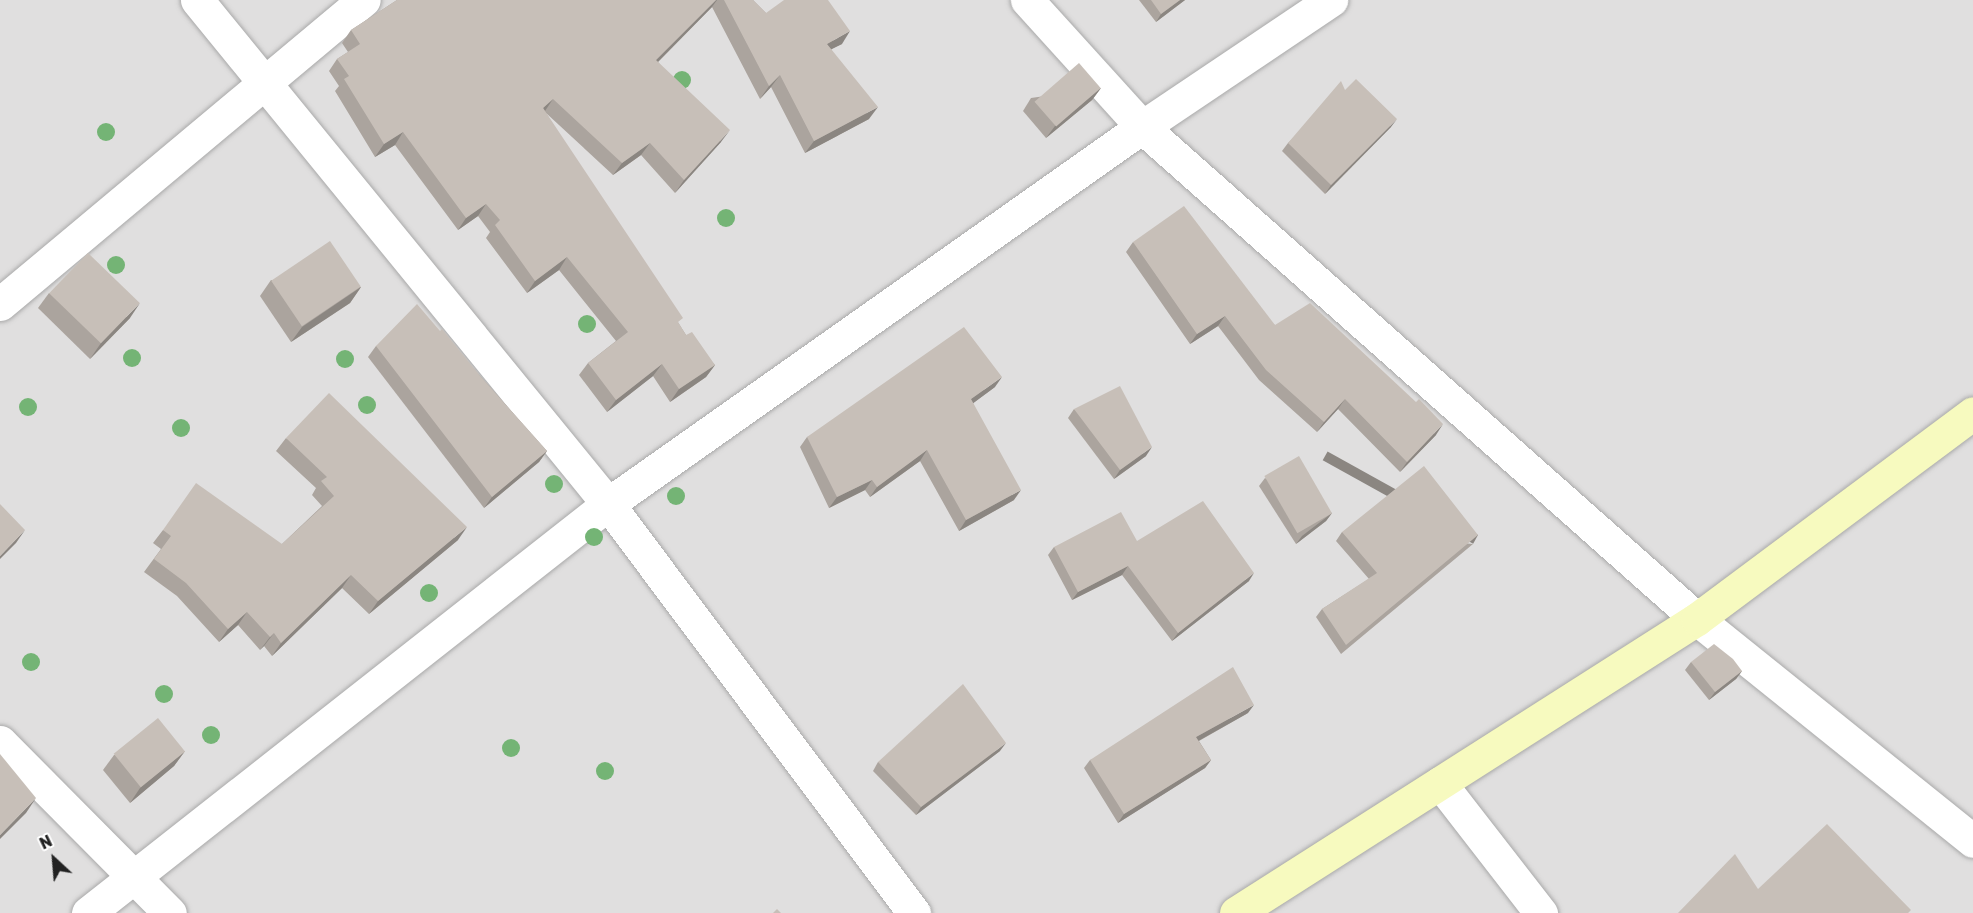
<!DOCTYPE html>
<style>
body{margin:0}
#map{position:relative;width:1973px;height:913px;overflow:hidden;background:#f2efe9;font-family:Rubik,sans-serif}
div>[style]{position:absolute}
.residential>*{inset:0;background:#e0dfdf;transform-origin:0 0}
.roads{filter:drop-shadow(0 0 2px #a9a9a9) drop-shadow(0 0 2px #a9a9a9)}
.street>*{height:33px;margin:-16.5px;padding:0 16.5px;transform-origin:16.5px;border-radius:16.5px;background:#fff}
.secondary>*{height:33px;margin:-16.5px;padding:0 16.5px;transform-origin:16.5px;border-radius:16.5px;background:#f7fabf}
.trees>*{width:18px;height:18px;margin:-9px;border-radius:50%;background:#74b475}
.wall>*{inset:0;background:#aba49e}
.shaded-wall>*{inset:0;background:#8b8681;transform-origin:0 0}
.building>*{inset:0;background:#c7bfb8;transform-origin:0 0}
span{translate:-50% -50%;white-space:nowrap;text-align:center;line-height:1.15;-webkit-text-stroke:4.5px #fff;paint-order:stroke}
.north{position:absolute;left:24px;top:829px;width:60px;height:60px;-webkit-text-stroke:4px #fff;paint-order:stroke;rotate:334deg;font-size:16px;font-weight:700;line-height:24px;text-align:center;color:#222}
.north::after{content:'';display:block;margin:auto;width:21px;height:27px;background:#222;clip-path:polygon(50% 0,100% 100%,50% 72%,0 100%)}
</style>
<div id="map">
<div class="residential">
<i style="left:0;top:0;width:1973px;height:913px"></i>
</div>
<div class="roads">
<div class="street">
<i style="left:197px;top:0;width:650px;rotate:50.8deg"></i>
<i style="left:608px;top:504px;width:511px;rotate:53.2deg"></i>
<i style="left:1027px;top:0;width:171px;rotate:47.8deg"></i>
<i style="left:1142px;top:127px;width:742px;rotate:41.56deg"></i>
<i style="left:1697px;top:619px;width:354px;rotate:38.8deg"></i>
<i style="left:0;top:304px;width:474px;rotate:-39.9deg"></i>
<i style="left:0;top:742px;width:241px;rotate:45.2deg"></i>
<i style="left:1440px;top:783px;width:165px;rotate:52.2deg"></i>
<i style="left:88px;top:913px;width:662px;rotate:-38.19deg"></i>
<i style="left:608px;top:504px;width:654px;rotate:-35.22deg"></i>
<i style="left:1142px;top:127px;width:228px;rotate:-33.9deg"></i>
</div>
<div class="secondary">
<i style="left:1236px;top:913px;width:547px;rotate:-32.53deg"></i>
<i style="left:1697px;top:619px;width:344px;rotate:-36.7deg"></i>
</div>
</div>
<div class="trees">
<i style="left:682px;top:80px"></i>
<i style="left:106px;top:132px"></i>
<i style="left:726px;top:218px"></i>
<i style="left:116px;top:265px"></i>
<i style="left:587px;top:324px"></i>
<i style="left:132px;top:358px"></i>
<i style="left:345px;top:359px"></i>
<i style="left:367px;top:405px"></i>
<i style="left:28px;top:407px"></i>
<i style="left:181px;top:428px"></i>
<i style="left:554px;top:484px"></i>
<i style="left:676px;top:496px"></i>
<i style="left:594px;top:537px"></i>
<i style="left:429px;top:593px"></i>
<i style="left:31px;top:662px"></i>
<i style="left:164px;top:694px"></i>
<i style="left:211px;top:735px"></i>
<i style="left:511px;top:748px"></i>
<i style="left:605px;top:771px"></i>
</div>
<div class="wall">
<i style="clip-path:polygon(397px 0,753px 0,766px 13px,842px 44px,831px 49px,869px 119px,805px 153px,771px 87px,760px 99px,712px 7px,658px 62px,721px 142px,675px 193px,641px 155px,613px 175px,546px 113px,686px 335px,715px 365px,706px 377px,670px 402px,653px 376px,607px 412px,579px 375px,588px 363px,616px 341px,559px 270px,527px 293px,486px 238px,490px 232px,478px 216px,458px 230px,395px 145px,375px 157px,335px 91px,339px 86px,329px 71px,337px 59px,348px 52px,342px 43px,351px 30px)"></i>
<i style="clip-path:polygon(1139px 0,1185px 0,1156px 22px)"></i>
<i style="clip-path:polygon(1101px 88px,1092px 100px,1046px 138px,1023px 111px,1031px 98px)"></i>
<i style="clip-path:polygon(1345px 90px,1391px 127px,1325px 194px,1282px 151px,1288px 143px)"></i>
<i style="clip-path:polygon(1133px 242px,1275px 325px,1436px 435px,1400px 472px,1338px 409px,1317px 432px,1259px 380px,1218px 326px,1190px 344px,1126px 252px)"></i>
<i style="clip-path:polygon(271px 280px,361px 287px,350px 303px,291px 342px,260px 296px)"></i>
<i style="clip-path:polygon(49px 293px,130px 318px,90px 359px,38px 308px)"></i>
<i style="clip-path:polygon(440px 331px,547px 451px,539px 462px,484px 508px,368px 357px,376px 346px)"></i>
<i style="clip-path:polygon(995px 387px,973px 403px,1014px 500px,959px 531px,920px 461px,870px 497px,865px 490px,829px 508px,800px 447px,807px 437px)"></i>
<i style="clip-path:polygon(1074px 409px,1146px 456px,1114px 479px,1068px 418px)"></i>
<i style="clip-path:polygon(286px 438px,458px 540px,369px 614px,342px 588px,272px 656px,264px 646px,260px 650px,238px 625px,219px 642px,177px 596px,144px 572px,161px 549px,153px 543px,163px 530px,282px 544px,322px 506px,312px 495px,316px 488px,276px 451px)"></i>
<i style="clip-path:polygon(1265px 478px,1332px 513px,1326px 521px,1296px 544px,1259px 486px)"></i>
<i style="clip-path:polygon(1342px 532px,1473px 544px,1341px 654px,1316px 617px,1322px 609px,1369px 579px,1336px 541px)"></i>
<i style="clip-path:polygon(1137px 541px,1249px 581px,1172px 641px,1122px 575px,1072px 600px,1048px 555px,1054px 547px)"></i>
<i style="clip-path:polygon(1691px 662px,1742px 671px,1736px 679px,1709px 700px,1685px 670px)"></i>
<i style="clip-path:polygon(1248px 713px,1199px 741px,1211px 760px,1205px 768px,1118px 823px,1084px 768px,1090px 760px)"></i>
<i style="clip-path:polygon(185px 751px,174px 766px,130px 803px,103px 770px,114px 755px)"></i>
<i style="clip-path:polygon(1000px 751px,916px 815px,873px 771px,878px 762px)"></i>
</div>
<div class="shaded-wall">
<i style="clip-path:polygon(716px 0,717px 0,712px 7px,647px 73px,656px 60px)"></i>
<i style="clip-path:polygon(1180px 0,1185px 0,1156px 22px,1161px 14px)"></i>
<i style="clip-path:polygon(850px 31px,842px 44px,818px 56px,827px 44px)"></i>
<i style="clip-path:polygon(780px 75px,771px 87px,760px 99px,769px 86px)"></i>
<i style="clip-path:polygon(1101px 88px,1092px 100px,1046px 138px,1055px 126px)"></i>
<i style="clip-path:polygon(553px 99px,545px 111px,543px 108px)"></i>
<i style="clip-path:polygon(878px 107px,869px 119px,805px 153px,814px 141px)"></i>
<i style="clip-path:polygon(1397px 119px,1391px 127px,1325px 194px,1331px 185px)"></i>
<i style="clip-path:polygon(730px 130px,721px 142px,675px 193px,684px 180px)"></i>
<i style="clip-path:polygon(403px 132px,395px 145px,375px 157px,384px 144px)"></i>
<i style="clip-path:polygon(650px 143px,641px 155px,613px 175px,622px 163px)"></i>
<i style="clip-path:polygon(486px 204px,478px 216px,458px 230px,466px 218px)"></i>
<i style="clip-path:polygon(567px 257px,559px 270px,527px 293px,535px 281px)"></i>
<i style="clip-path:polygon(361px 287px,350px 303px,291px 342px,302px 327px)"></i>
<i style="clip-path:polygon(140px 303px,130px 318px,90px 359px,101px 343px)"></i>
<i style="clip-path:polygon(1225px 316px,1218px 326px,1190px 344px,1197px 334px)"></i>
<i style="clip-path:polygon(662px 364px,653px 376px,607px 412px,616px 400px)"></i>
<i style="clip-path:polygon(715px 365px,706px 377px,670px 402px,679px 389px)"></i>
<i style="clip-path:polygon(1002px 377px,995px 387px,964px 410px,971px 399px)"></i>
<i style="clip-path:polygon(1345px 399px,1338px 409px,1317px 432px,1324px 422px)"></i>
<i style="clip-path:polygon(1443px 424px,1436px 435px,1400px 472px,1407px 462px)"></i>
<i style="clip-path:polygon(1152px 447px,1146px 456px,1114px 479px,1120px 470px)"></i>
<i style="clip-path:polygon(927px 450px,920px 461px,870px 497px,877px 487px)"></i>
<i style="clip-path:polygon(547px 451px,539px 462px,484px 508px,492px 497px)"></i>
<i style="clip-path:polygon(872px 480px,865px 490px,829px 508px,837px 497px)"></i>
<i style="clip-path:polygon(1021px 490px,1014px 500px,959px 531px,966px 520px)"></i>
<i style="clip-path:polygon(1332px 513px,1326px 521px,1296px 544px,1302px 536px)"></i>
<i style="clip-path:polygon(467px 527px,458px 540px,369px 614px,378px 601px)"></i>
<i style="clip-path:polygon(25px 530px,16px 543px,0 559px,0 556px)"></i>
<i style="left:1478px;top:535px;width:10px;height:172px;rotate:119deg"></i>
<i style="clip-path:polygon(1128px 566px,1122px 575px,1072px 600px,1078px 592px)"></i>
<i style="clip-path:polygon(1254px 573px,1249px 581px,1172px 641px,1178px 633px)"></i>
<i style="clip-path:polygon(351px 575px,342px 588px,272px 656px,281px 643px)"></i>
<i style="clip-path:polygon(247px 612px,238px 625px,219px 642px,228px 629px)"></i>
<i style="clip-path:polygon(274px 633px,264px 646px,260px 650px,270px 637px)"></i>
<i style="clip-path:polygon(1742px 671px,1736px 679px,1709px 700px,1715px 692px)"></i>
<i style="clip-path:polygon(1254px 705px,1248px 713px,1191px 745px,1196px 737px)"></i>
<i style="clip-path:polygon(1006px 743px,1000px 751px,916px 815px,921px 807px)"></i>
<i style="clip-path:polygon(185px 751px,174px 766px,130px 803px,140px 788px)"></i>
<i style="clip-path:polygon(1211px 760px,1205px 768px,1118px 823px,1124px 814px)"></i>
<i style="clip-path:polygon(36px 798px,26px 813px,0 839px,0 835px)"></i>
</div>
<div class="building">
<i style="clip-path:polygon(397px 0,716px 0,656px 60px,730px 130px,684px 180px,650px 143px,622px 163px,553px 99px,543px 108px,683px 318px,678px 322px,686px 335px,692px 332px,715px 365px,679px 389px,662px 364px,616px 400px,588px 363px,628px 332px,567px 257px,535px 281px,495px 225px,500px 220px,486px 204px,466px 218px,403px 132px,384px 144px,344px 79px,349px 76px,337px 59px,360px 44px,351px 30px)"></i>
<i style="clip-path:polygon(724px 0,753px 0,766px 13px,784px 0,828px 0,850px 31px,827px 44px,878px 107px,814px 141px,780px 75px,769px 86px)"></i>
<i style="clip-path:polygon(1151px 0,1180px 0,1161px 14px)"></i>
<i style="left:1079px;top:63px;width:33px;height:59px;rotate:49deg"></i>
<i style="clip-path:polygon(1356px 79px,1397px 119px,1331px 185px,1288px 143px,1341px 81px,1345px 90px)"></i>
<i style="clip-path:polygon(1184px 206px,1275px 325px,1310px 303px,1416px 402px,1419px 399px,1443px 424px,1407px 462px,1345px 399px,1324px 422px,1266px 370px,1225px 316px,1197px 334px,1133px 242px)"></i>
<i style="left:330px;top:241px;width:55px;height:71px;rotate:56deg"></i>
<i style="left:88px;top:253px;width:72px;height:56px;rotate:44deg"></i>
<i style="clip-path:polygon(417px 304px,440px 331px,442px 329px,481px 377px,547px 451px,492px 497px,376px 346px)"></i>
<i style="clip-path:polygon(964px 327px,1002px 377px,971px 399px,1021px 490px,966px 520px,927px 450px,877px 487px,872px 480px,837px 497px,807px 437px)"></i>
<i style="clip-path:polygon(1120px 386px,1152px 447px,1120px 470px,1074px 409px)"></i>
<i style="clip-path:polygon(329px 393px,467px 527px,378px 601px,351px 575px,281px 643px,274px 633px,270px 637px,247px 612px,228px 629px,186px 583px,154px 559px,171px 536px,163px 530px,196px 483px,282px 544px,334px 496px,321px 481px,327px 477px,286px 438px)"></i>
<i style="left:1299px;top:456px;width:66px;height:40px;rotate:60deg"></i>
<i style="clip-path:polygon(1424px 466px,1478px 535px,1346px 645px,1322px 609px,1377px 573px,1342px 532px)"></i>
<i style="clip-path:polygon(1203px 501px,1254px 573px,1178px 633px,1128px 566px,1078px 592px,1054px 547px,1121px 512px,1137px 541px)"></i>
<i style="clip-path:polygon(0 504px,25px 530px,0 556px)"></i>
<i style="clip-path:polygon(1714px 644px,1733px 659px,1742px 671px,1715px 692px,1691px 662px)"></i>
<i style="clip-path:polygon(1233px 667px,1254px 705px,1196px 737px,1211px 760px,1124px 814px,1090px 760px)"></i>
<i style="clip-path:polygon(963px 684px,1006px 743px,921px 807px,878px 762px)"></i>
<i style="left:158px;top:718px;width:43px;height:57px;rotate:51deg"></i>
<i style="clip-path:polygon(0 754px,36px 798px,0 835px)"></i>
<i style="clip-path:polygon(1827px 824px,1911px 910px,1908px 913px,1678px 913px,1735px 854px,1758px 889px)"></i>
<i style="clip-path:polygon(777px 909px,781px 913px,773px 913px)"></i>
</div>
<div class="north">N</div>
</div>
